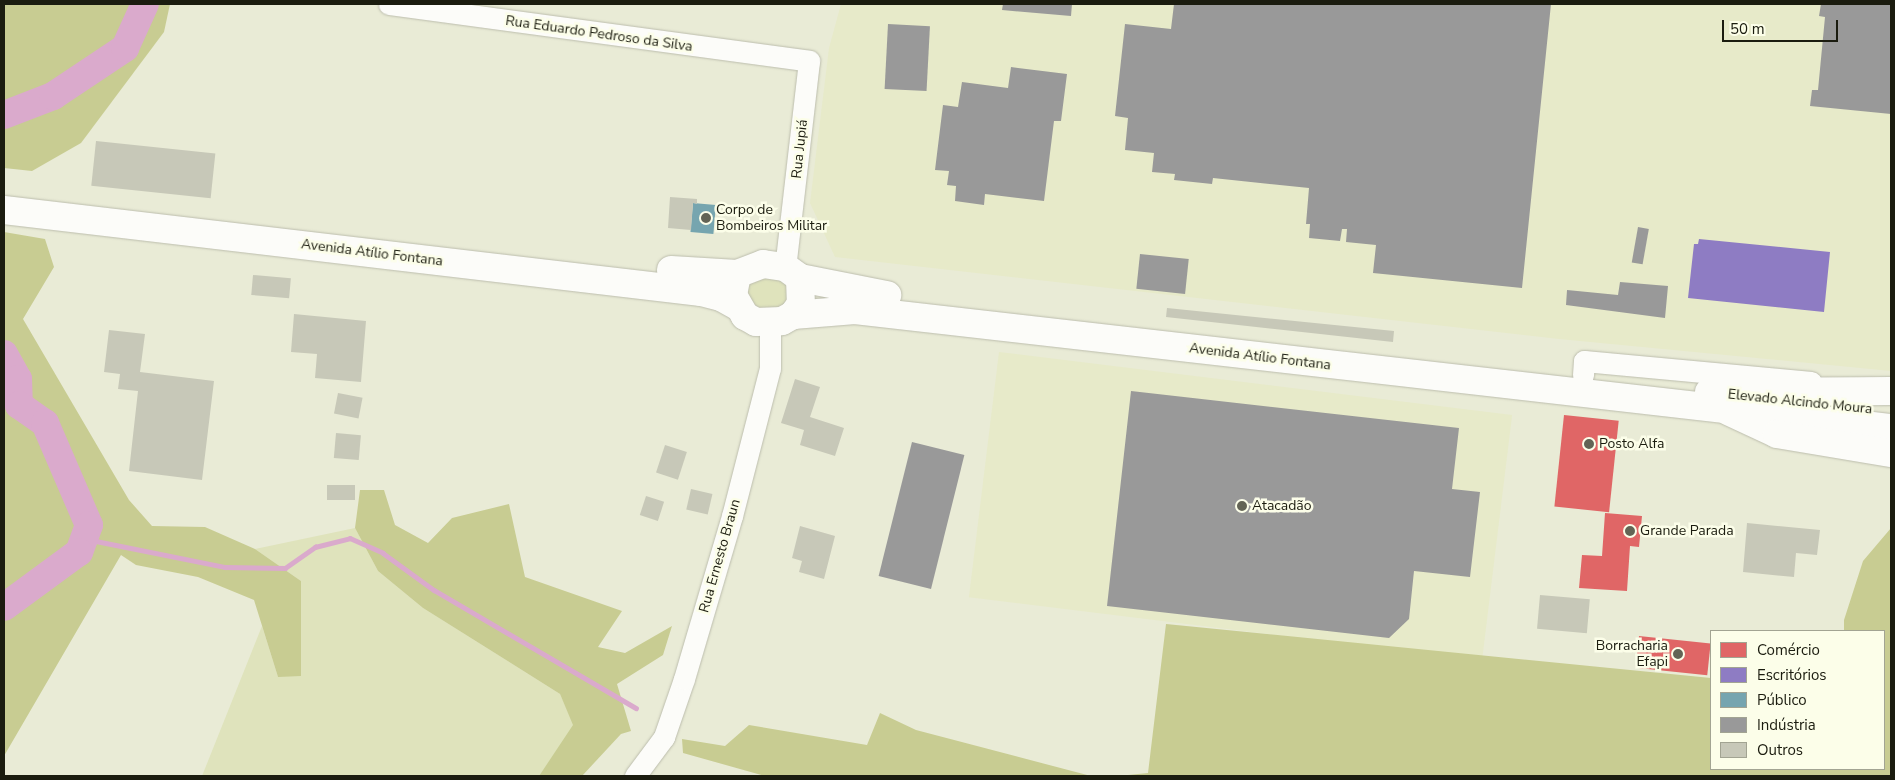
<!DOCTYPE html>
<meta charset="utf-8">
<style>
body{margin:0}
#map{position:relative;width:1895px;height:780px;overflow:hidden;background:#e9ebd6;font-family:"Nunito Sans",sans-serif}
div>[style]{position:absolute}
.built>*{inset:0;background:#e7eac9;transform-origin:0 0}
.green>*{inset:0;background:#dfe3bc}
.forest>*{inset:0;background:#c8cc92}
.shops>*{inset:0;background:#e06666;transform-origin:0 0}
.offices>*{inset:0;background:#8e7cc3}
.public>*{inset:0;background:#76a5af;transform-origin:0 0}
.industry>*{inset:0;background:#999;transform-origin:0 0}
.stream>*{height:4.5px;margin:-2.25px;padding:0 2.25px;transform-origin:2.25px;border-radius:2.25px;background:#daaacc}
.river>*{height:28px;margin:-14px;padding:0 14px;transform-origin:14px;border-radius:14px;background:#daaacc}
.building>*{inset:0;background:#c7c8b8;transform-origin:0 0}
.roads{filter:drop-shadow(0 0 1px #bcbdad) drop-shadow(0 0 1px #bcbdad)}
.minor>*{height:21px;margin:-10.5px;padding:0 10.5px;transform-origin:10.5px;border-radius:10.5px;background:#fcfcf9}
.major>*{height:28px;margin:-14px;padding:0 14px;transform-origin:14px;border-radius:14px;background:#fcfcf9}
.highway>*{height:28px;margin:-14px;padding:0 14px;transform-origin:14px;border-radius:14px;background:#fcfcf9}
.dots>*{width:14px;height:14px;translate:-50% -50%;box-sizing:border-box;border:2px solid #fcfee9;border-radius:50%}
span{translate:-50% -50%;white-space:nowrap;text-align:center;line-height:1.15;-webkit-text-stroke:5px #fcfee9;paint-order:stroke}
.street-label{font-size:14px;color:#1b1c0f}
.poi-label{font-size:14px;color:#1b1c0f}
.left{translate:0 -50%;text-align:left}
.right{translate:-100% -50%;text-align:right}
.frame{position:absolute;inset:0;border:5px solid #1b1c0f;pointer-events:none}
.legend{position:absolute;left:1710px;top:630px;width:175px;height:140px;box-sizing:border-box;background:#fcfee9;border:1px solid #a2a492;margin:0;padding:6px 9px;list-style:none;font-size:15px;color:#1b1c0f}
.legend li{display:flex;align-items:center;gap:10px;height:25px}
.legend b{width:25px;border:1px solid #a2a492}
.scale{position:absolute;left:1722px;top:20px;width:116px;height:22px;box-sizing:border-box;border:2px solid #1b1c0f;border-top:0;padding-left:6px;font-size:15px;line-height:18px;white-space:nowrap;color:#1b1c0f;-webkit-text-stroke:4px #fcfee9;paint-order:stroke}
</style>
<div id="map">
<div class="built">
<i style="clip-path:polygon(841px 4px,1891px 4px,1891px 371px,1559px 339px,835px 257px,810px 203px,829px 48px)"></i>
<i style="left:999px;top:352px;width:517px;height:247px;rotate:7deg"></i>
</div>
<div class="green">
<i style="clip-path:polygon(747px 278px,783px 278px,792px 294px,782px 308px,754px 310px,741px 286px)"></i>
<i style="clip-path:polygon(355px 528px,378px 571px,423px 608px,560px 694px,574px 725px,539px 776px,202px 776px,262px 626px,278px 677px,301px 581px,255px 549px)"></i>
</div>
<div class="forest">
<i style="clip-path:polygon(4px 4px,170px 4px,164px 32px,81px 143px,32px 171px,4px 168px)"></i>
<i style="clip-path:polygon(4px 232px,45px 239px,54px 267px,23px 319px,129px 500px,152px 526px,205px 527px,255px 549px,301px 581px,301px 676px,278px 677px,254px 600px,198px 577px,136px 565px,121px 555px,4px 756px)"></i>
<i style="clip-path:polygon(360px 490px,384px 490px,395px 525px,428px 543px,452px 518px,509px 504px,525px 577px,622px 611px,598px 647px,625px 653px,672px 626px,663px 655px,617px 684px,631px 731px,621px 734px,582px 776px,539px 776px,573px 725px,560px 694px,423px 608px,378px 571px,355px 528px)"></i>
<i style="clip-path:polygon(1891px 528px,1891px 776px,1118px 776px,1148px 773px,1166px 624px,1711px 678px,1711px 769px,1884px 769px,1884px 631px,1844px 631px,1844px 620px,1863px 561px)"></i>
<i style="clip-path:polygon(880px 713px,916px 730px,1091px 776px,765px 776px,683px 753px,682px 739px,725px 746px,749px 725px,867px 745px)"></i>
</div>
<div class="shops">
<i style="left:1564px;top:415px;width:55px;height:92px;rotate:6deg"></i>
<i style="clip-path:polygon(1605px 513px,1642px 516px,1639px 547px,1630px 546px,1627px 591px,1579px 588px,1582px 555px,1602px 556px)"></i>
<i style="left:1639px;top:636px;width:72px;height:32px;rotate:6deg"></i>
</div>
<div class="offices">
<i style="clip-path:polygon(1699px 239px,1830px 252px,1824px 312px,1688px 298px,1694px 244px,1698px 244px)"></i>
</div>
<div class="public">
<i style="left:693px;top:203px;width:23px;height:29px;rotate:5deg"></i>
</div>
<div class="industry">
<i style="clip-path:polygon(1003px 4px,1072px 4px,1071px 16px,1002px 10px)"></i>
<i style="clip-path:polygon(1174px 4px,1551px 4px,1522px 288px,1373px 273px,1376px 245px,1346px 242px,1347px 229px,1342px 229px,1340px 241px,1309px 238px,1310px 224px,1306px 224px,1309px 188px,1213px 178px,1212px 184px,1174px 180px,1175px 174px,1152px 172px,1154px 153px,1125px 150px,1128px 118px,1115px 116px,1125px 24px,1171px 29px)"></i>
<i style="clip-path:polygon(1821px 4px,1891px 4px,1891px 114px,1810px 106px,1812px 90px,1818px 90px,1825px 17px,1819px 16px)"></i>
<i style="left:888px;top:24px;width:42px;height:65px;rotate:3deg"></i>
<i style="clip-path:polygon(1011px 67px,1067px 74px,1061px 121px,1054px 121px,1044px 201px,985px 194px,984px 205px,955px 201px,956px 186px,947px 185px,949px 171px,935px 170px,943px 105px,958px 107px,962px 82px,1008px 88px)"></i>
<i style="left:1638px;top:227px;width:11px;height:36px;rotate:10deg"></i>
<i style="left:1140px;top:254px;width:49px;height:35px;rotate:6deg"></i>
<i style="clip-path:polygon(1620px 282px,1668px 286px,1665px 318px,1566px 305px,1567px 290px,1618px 295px)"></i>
<i style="clip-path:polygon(1131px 391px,1459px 428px,1452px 489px,1480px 492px,1470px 577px,1414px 571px,1409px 619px,1389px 638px,1107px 606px)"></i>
<i style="left:912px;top:442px;width:54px;height:138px;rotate:14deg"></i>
</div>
<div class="stream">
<i style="left:86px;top:539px;width:142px;rotate:11.4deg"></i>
<i style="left:225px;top:567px;width:60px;rotate:1deg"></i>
<i style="left:285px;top:568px;width:37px;rotate:-35deg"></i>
<i style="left:315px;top:547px;width:36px;rotate:-14deg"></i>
<i style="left:350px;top:538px;width:36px;rotate:24deg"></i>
<i style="left:383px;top:553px;width:63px;rotate:36deg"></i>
<i style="left:434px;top:590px;width:234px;rotate:30.3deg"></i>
</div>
<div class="river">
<i style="left:4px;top:115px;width:53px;rotate:-21.2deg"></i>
<i style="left:53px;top:96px;width:87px;rotate:-33.7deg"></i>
<i style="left:125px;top:48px;width:48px;rotate:-65.6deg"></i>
<i style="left:4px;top:354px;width:29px;rotate:61deg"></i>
<i style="left:18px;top:379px;width:26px;rotate:88deg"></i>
<i style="left:19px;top:405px;width:32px;rotate:35deg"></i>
<i style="left:45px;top:423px;width:111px;rotate:66.7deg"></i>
<i style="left:89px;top:525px;width:29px;rotate:110deg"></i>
<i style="left:79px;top:552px;width:93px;rotate:143.7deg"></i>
</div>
<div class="building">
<i style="left:96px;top:141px;width:120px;height:45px;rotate:6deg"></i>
<i style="clip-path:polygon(670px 197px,697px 199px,697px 204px,693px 203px,691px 230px,668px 228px)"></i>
<i style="left:253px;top:275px;width:38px;height:20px;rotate:5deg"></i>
<i style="clip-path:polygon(1167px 308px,1394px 331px,1393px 342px,1166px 317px)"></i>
<i style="clip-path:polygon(294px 314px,366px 321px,361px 382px,315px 378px,317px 354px,291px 352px)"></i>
<i style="clip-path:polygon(109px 330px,145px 334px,140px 372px,214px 381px,202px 480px,129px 471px,138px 391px,118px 389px,120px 374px,104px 372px)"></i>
<i style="clip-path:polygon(795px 379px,820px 387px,810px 417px,844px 428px,835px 456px,800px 445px,804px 430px,781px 423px)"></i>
<i style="left:338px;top:393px;width:25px;height:21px;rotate:11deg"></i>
<i style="left:336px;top:433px;width:25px;height:25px;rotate:5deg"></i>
<i style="left:665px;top:445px;width:23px;height:29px;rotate:18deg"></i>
<i style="left:327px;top:485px;width:28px;height:15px"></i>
<i style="left:691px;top:489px;width:22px;height:21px;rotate:13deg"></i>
<i style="left:646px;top:496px;width:19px;height:20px;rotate:18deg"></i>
<i style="clip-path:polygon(1747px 523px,1820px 530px,1817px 555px,1796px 553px,1794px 577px,1743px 572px)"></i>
<i style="clip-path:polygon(800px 526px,835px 536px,824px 579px,799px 572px,802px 561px,792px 558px)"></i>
<i style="left:1540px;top:595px;width:50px;height:34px;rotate:5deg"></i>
</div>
<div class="roads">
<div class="minor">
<i style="left:389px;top:4px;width:424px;rotate:7.7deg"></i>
<i style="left:809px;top:61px;width:207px;rotate:96.6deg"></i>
<i style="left:1583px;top:375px;width:14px;rotate:-86deg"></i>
<i style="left:1584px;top:361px;width:228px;rotate:5.3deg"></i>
<i style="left:635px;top:776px;width:49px;rotate:-53.4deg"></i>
<i style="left:664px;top:737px;width:61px;rotate:-71deg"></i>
<i style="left:684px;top:679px;width:170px;rotate:-73.6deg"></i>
<i style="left:732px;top:516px;width:153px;rotate:-75.6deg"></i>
<i style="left:770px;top:368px;width:44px;rotate:-90deg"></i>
</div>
<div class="major">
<i style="left:4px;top:210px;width:702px;rotate:6.71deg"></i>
<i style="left:701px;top:292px;width:21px;rotate:14deg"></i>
<i style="left:721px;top:297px;width:18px;rotate:29deg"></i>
<i style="left:763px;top:264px;width:22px;rotate:8deg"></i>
<i style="left:785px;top:267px;width:19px;rotate:36deg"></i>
<i style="left:800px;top:278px;width:26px;rotate:88deg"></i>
<i style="left:801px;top:304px;width:14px;rotate:126deg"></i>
<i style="left:793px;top:315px;width:13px;rotate:151deg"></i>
<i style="left:782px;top:321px;width:26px;rotate:178deg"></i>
<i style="left:756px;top:322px;width:13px;rotate:-151deg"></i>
<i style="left:745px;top:316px;width:24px;rotate:-120deg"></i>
<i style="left:733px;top:295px;width:21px;rotate:-79deg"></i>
<i style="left:737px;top:274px;width:28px;rotate:-21deg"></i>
<i style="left:671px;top:270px;width:66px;rotate:3.5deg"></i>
<i style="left:800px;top:278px;width:89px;rotate:11.1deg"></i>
<i style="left:793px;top:315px;width:62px;rotate:-4.6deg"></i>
<i style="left:855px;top:310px;width:1043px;rotate:6.5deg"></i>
</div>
<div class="highway">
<i style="left:1709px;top:392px;width:182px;rotate:-0.3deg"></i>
<i style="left:1728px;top:411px;width:54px;rotate:25.1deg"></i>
<i style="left:1777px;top:434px;width:116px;rotate:9.5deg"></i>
</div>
</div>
<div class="dots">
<i style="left:706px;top:218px;background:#636455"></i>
<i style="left:1589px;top:444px;background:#636455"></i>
<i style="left:1242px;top:506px;background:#636455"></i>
<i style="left:1630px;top:531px;background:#636455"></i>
<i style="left:1678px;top:654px;background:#636455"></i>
</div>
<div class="street-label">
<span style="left:599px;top:34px;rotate:8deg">Rua Eduardo Pedroso da Silva</span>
<span style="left:800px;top:149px;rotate:-84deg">Rua Jupiá</span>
<span style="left:372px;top:253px;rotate:7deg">Avenida Atílio Fontana</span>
<span style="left:1260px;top:357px;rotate:7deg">Avenida Atílio Fontana</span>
<span style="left:1800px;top:402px;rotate:6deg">Elevado Alcindo Moura</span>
<span style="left:720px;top:556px;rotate:-74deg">Rua Ernesto Braun</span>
</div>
<div class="poi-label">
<span class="left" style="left:716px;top:218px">Corpo de<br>Bombeiros Militar</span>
<span class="left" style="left:1599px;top:444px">Posto Alfa</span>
<span class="left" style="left:1252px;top:506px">Atacadão</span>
<span class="left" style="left:1640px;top:531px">Grande Parada</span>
<span class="right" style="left:1668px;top:654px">Borracharia<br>Efapi</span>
</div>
<div class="frame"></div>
<ul class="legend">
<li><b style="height:14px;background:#e06666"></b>Comércio</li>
<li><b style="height:14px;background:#8e7cc3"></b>Escritórios</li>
<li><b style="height:14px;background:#76a5af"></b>Público</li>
<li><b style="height:14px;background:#999"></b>Indústria</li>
<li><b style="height:14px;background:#c7c8b8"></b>Outros</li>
</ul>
<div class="scale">50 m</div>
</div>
